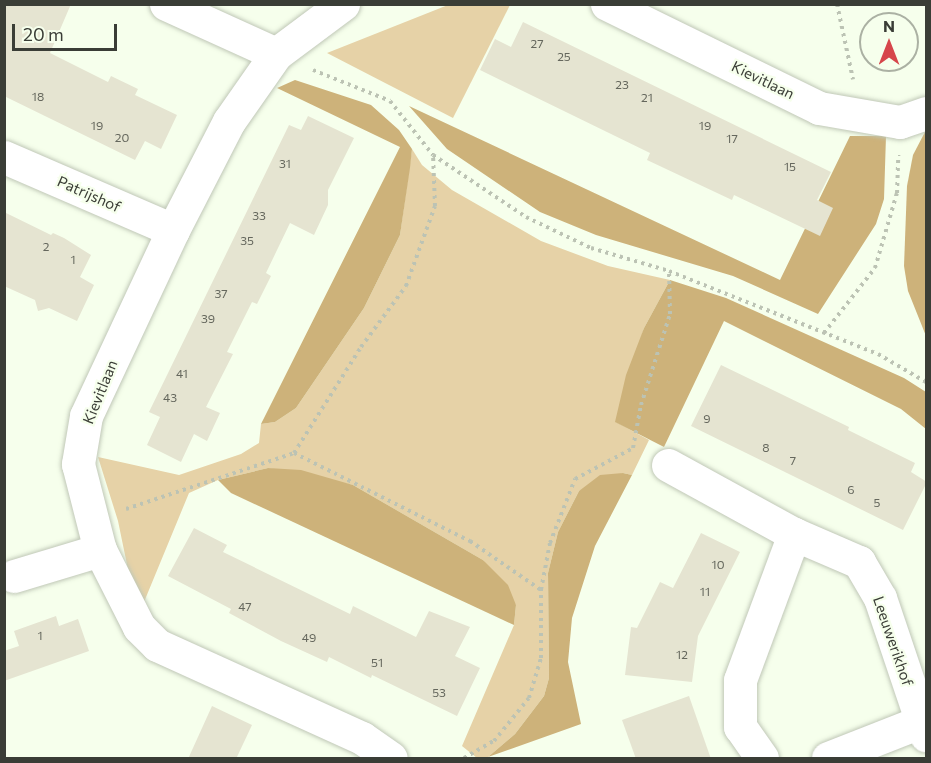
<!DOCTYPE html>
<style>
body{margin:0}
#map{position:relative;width:931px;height:763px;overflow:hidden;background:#f6ffec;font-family:Commissioner,sans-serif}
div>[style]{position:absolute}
.green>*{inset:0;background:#e6d2a7}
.forest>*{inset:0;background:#cdb27a}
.building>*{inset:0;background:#e5e4d1}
.path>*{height:4px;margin-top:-2px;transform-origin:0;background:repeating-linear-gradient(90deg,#bcc3b4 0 3px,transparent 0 7.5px)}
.roads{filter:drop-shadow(0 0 2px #c0c8b7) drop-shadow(0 0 2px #c0c8b7)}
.minor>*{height:33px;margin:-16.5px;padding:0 16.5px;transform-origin:16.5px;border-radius:16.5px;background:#fff}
span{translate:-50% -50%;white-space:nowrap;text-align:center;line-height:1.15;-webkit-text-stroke:4.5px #f6ffec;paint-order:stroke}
.number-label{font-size:12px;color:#65675d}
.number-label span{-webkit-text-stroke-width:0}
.street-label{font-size:15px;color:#3a3d36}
.frame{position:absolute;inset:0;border:6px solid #3a3d36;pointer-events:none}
.north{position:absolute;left:859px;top:12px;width:60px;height:60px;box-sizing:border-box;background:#f6ffec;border:2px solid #abb1a3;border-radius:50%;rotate:0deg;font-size:16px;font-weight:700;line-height:24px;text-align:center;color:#3a3d36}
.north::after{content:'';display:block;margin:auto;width:21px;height:27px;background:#d6464b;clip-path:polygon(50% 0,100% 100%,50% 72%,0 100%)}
.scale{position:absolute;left:12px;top:24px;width:105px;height:27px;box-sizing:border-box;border:3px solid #3a3d36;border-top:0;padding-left:8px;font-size:18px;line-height:21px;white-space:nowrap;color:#3a3d36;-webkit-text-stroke:4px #f6ffec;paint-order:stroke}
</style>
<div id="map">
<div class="green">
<i style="clip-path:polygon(448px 5px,510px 5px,453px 118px,327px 53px)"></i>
<i style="clip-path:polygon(412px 149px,422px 165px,452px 190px,541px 241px,608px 266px,670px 280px,644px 328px,616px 422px,649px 440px,632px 475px,623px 473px,579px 491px,558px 532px,548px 573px,549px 678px,544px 696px,515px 734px,488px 757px,477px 758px,462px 746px,514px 625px,516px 605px,483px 560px,353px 485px,268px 468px,218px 480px,189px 493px,144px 602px,131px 584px,118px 521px,98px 457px,179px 475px,241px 454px,259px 443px,261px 424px,275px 422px,296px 408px,364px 308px,400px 235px)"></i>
</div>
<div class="forest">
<i style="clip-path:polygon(295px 80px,371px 105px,399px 130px,412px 149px,410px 168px,400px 235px,364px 308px,296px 408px,275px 422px,261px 424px,400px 147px,277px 88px)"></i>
<i style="clip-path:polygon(409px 106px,780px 280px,850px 136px,886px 136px,884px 199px,876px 224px,818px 314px,733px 276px,596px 235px,540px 212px,447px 149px)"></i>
<i style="clip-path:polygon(926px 130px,926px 336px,908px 291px,904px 266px,907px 186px,913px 155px)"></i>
<i style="clip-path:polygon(670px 280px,726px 298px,904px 378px,926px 392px,926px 429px,901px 409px,724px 321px,664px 447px,615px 422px,626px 375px,644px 328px)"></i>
<i style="clip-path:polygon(268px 468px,301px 470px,353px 485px,483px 560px,508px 585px,516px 605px,514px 625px,231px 493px,218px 480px)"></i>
<i style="clip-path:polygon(623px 473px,632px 475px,595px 546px,572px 618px,568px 662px,581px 724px,488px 757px,515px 734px,544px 696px,549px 678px,548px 573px,558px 532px,579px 491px,600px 475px)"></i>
</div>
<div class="building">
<i style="clip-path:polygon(4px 4px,71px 4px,50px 53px,108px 82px,111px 76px,138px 89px,135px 95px,177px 115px,161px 149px,145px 141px,135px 160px,4px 96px)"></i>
<i style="clip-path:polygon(523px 22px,831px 172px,817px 200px,833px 208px,820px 236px,734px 195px,732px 200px,647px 160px,650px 153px,480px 70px,495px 39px,511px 47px)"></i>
<i style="clip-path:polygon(308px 116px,354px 138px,328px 190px,328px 205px,314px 235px,290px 223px,266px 273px,271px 276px,257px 304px,252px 302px,227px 352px,233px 354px,206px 407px,220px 413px,207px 441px,194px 434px,181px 462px,147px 445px,160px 417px,149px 412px,289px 125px,301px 130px)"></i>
<i style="clip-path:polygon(4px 212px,51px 235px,53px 233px,64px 238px,91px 255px,80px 277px,94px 285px,77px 321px,49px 308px,38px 311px,35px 300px,4px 286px)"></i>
<i style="clip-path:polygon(721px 365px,849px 427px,848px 430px,915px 463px,911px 472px,927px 482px,903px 530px,691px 426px)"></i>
<i style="clip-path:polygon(194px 528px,227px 545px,223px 552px,350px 614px,353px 606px,416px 637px,429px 611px,470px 627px,455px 656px,480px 668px,457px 716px,372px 675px,371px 678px,329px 657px,327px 662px,281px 641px,229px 613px,231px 609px,168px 576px)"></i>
<i style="clip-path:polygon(701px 533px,740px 552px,698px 636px,692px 682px,625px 675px,631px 627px,637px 628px,660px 582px,673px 588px)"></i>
<i style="clip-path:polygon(56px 616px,59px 626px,78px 619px,89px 651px,4px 681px,4px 651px,19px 646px,14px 631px)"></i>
<i style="clip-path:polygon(689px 696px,711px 759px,636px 759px,622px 720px)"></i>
<i style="clip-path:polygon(212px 706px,252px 725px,236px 759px,188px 759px)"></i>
</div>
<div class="path">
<i style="left:837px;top:4px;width:77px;rotate:78deg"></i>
<i style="left:313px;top:70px;width:83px;rotate:21.9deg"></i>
<i style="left:390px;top:101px;width:69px;rotate:51.5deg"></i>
<i style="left:433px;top:155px;width:112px;rotate:33.7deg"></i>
<i style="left:526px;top:217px;width:72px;rotate:25.5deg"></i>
<i style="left:591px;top:248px;width:81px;rotate:16.4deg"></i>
<i style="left:669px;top:271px;width:225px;rotate:21.7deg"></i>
<i style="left:878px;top:354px;width:56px;rotate:30.3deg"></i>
<i style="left:824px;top:333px;width:83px;rotate:-51.9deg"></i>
<i style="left:875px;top:268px;width:78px;rotate:-73.7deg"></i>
<i style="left:897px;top:193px;width:38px;rotate:-88deg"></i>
<i style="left:294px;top:453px;width:197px;rotate:26.6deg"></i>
<i style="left:470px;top:541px;width:86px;rotate:34.6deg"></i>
<i style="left:126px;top:509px;width:177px;rotate:-18.4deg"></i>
<i style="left:294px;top:453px;width:125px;rotate:-57.7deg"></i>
<i style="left:361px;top:347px;width:76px;rotate:-53.6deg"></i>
<i style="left:406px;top:286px;width:85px;rotate:-70.1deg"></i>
<i style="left:435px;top:206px;width:51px;rotate:-92.2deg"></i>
<i style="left:464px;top:758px;width:34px;rotate:-30deg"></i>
<i style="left:494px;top:741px;width:55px;rotate:-50.9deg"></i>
<i style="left:529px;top:698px;width:42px;rotate:-73.3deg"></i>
<i style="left:541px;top:658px;width:68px;rotate:-90deg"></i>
<i style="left:541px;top:590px;width:48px;rotate:-79.2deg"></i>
<i style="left:550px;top:543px;width:69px;rotate:-68.7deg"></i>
<i style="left:575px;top:479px;width:66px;rotate:-28.1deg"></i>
<i style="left:633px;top:448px;width:44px;rotate:-79.5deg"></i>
<i style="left:641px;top:405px;width:96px;rotate:-72.3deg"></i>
<i style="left:670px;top:314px;width:43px;rotate:-91.3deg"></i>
</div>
<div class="roads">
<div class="minor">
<i style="left:166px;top:4px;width:121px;rotate:24.4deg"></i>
<i style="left:343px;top:4px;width:84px;rotate:143.3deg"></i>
<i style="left:276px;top:54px;width:82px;rotate:125deg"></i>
<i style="left:229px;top:121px;width:123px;rotate:117.2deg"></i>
<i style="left:173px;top:230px;width:205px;rotate:115.1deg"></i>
<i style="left:86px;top:416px;width:49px;rotate:99.5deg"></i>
<i style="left:78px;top:464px;width:89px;rotate:75.7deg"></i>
<i style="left:100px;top:550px;width:86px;rotate:63.1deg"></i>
<i style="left:139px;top:627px;width:25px;rotate:45deg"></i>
<i style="left:157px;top:645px;width:225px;rotate:24.4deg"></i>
<i style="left:362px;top:738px;width:35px;rotate:35deg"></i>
<i style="left:607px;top:4px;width:236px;rotate:26.1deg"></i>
<i style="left:819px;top:108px;width:82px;rotate:9.8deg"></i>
<i style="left:900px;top:122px;width:28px;rotate:-19deg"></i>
<i style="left:4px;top:157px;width:184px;rotate:23.4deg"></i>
<i style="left:668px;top:465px;width:144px;rotate:28.7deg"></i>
<i style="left:794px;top:534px;width:71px;rotate:23.3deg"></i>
<i style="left:859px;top:562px;width:42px;rotate:59.7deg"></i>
<i style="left:880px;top:598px;width:145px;rotate:71.4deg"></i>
<i style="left:14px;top:576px;width:90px;rotate:-16.8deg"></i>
<i style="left:762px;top:758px;width:38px;rotate:-125deg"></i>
<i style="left:740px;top:727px;width:47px;rotate:-90deg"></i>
<i style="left:740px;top:680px;width:156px;rotate:-69.7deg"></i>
<i style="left:828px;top:758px;width:99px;rotate:-21.4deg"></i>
</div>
</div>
<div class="number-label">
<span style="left:537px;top:44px">27</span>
<span style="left:564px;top:57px">25</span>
<span style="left:622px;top:85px">23</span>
<span style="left:38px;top:97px">18</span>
<span style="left:647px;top:98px">21</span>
<span style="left:97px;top:126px">19</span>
<span style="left:705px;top:126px">19</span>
<span style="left:122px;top:138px">20</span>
<span style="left:732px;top:139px">17</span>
<span style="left:285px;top:164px">31</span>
<span style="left:790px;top:167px">15</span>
<span style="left:259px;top:216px">33</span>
<span style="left:247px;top:241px">35</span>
<span style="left:46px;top:247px">2</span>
<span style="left:73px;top:260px">1</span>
<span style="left:221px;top:294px">37</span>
<span style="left:208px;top:319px">39</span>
<span style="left:182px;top:374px">41</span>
<span style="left:170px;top:398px">43</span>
<span style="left:707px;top:419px">9</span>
<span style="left:766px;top:448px">8</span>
<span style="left:793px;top:461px">7</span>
<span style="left:851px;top:490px">6</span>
<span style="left:877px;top:503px">5</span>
<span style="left:718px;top:565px">10</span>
<span style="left:705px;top:592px">11</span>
<span style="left:245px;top:607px">47</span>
<span style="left:40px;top:636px">1</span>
<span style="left:309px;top:638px">49</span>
<span style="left:682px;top:655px">12</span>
<span style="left:377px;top:663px">51</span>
<span style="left:439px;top:693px">53</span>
</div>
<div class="street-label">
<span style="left:763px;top:80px;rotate:26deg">Kievitlaan</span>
<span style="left:89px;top:194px;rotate:24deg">Patrijshof</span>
<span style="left:100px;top:392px;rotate:-68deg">Kievitlaan</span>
<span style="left:893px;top:641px;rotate:71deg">Leeuwerikhof</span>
</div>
<div class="frame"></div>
<div class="north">N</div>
<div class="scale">20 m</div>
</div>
